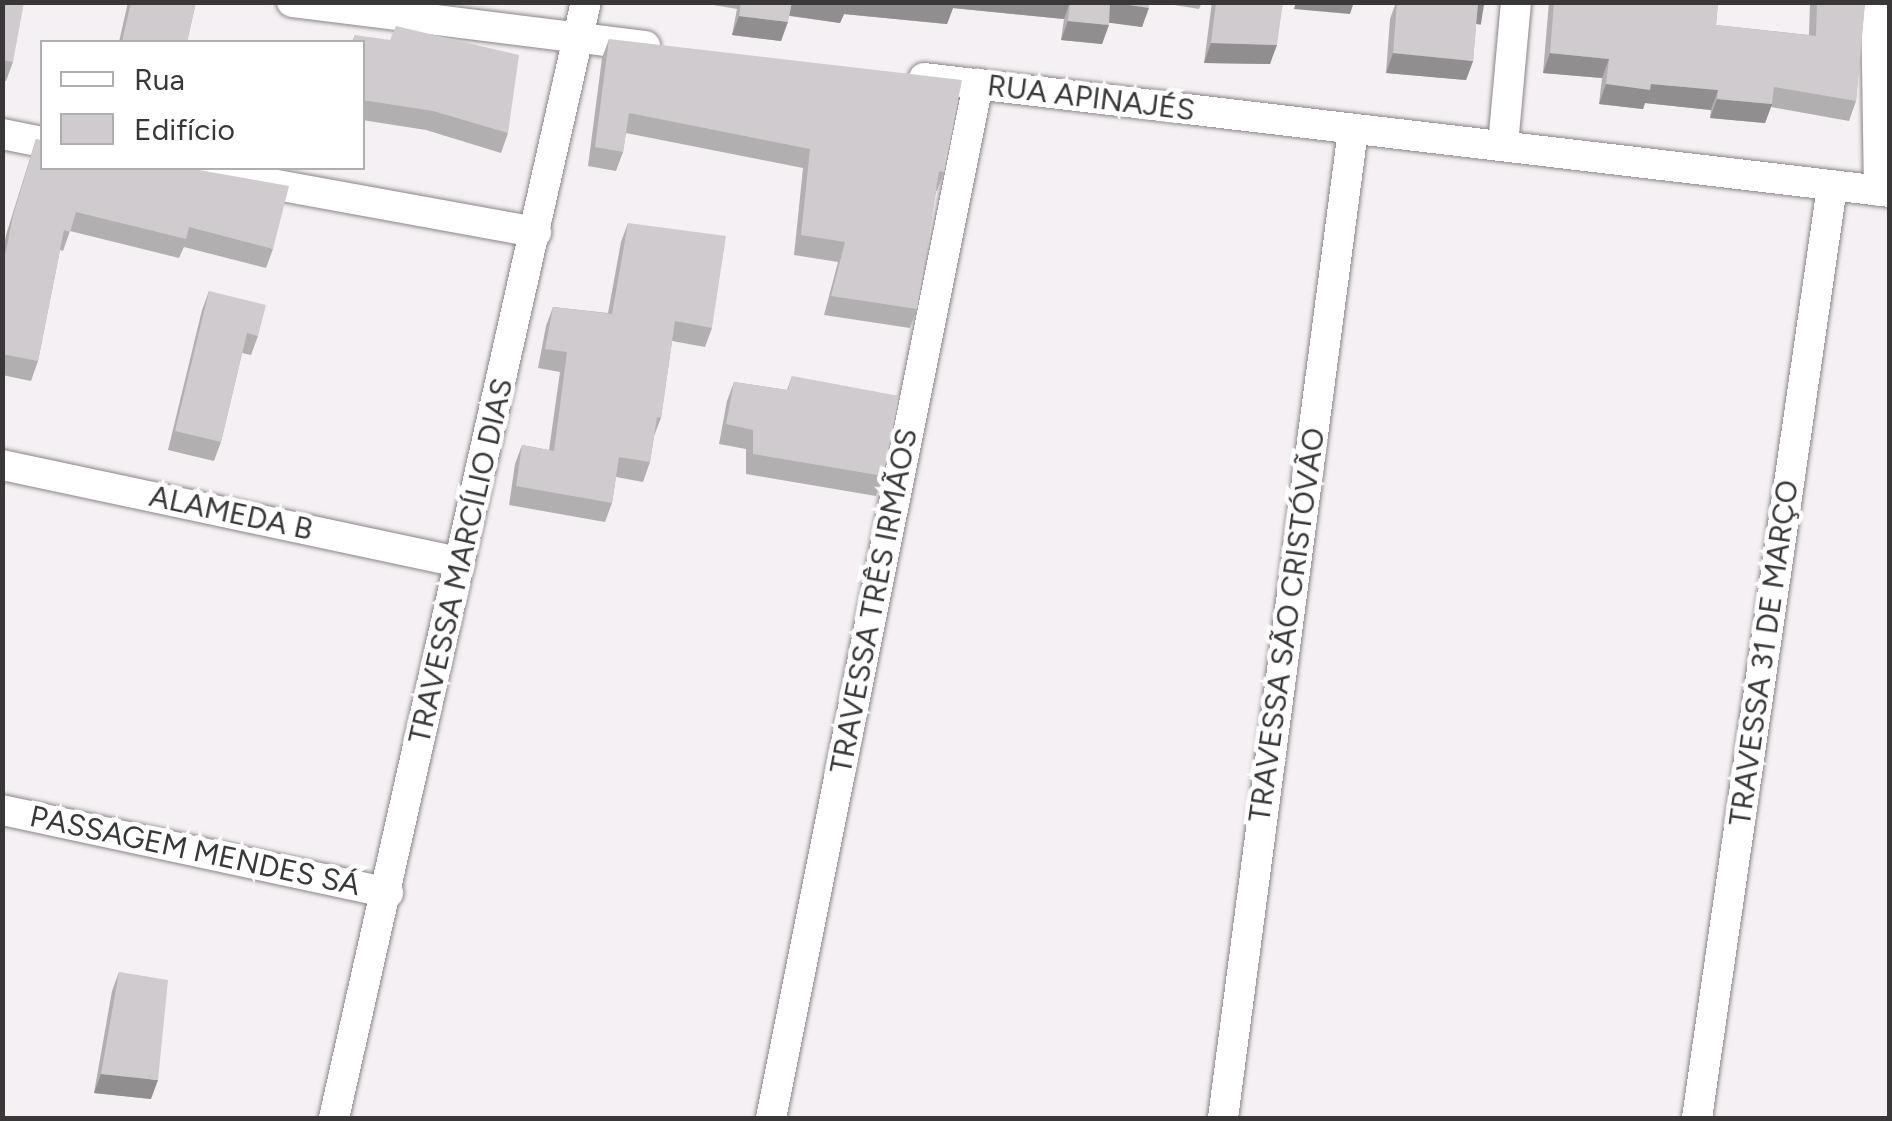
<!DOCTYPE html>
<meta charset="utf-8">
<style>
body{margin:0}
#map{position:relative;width:1892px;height:1121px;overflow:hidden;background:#f5f0f3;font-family:Figtree,sans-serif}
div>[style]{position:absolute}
.roads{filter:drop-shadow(0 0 2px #898588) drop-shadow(0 0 2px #898588)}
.street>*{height:30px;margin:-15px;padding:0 15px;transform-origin:15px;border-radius:15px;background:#fff}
.wall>*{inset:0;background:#b2afb1}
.shaded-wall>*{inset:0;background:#918e90;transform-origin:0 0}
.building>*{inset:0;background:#cfcbce}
span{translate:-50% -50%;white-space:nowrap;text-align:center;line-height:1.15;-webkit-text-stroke:9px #fff;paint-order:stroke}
.street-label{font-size:30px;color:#393738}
.frame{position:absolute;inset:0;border:5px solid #393738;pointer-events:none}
.legend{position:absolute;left:40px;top:40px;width:325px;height:130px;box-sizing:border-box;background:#fff;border:2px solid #b0afaf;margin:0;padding:12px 18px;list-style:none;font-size:30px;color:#393738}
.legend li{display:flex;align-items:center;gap:20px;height:50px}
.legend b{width:50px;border:2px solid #b0afaf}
</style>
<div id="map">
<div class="roads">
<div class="street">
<i style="left:292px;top:2px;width:356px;rotate:7.1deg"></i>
<i style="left:1876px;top:2px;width:189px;rotate:89.1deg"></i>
<i style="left:924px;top:78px;width:973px;rotate:6.73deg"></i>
<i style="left:2px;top:134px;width:41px;rotate:11.3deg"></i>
<i style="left:1503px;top:145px;width:144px;rotate:-84.8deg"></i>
<i style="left:183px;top:168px;width:359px;rotate:10.3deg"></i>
<i style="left:2px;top:465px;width:468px;rotate:12deg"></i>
<i style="left:2px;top:810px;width:395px;rotate:12.1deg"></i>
<i style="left:334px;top:1118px;width:1144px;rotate:-77.28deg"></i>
<i style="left:771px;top:1118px;width:1055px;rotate:-78.68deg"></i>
<i style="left:1223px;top:1118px;width:996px;rotate:-82.5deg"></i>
<i style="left:1697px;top:1118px;width:941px;rotate:-81.75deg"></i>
</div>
</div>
<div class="wall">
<i style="clip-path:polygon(2px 2px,13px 62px,6px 81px,2px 81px)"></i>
<i style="clip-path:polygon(128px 2px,196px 2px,187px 42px,119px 42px)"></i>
<i style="clip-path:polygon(696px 2px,1149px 2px,1142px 27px,1109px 22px,1102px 44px,1061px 40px,1064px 19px,953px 8px,947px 24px,844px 14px,840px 23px,789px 16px,781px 41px,732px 35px,737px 9px)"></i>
<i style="clip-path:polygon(1156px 2px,1202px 2px,1199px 9px)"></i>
<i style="clip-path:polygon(1212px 2px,1283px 2px,1270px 64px,1204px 63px)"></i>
<i style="clip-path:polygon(1396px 2px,1485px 2px,1476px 24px,1473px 61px,1466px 80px,1386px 73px,1390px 19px)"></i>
<i style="clip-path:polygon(1549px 2px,1718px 2px,1716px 25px,1809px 35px,1810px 2px,1865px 2px,1856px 101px,1849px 121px,1771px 107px,1765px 123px,1710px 118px,1711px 110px,1645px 103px,1643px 109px,1599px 104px,1602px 78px,1543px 73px)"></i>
<i style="clip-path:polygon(355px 35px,508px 133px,501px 153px,426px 130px,362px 120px,362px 42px,352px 42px)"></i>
<i style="clip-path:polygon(609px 39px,944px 172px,937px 191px,936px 191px,917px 309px,910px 328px,824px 315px,838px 262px,794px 255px,803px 168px,626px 133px,623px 152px,616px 171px,588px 166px,602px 58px)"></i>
<i style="clip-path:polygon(36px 139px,273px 249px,266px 268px,184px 247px,179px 258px,70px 231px,63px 251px,60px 250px,38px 361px,31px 381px,2px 375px,2px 254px,6px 235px)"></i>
<i style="clip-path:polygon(628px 223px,712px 328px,705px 347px,672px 341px,661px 418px,654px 436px,650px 462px,643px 482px,616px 477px,612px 503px,605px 522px,509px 505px,515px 464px,522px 445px,549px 450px,560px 372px,538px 368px,546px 326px,553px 307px,608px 313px,621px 242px)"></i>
<i style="clip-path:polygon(209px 291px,258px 336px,251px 355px,242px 353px,221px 442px,214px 461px,168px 450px,202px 310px)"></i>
<i style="clip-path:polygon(792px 376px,883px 476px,876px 496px,746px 474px,746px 449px,719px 444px,727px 401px,734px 382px,787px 390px)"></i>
<i style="clip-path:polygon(119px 972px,151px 1099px,94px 1093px,112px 991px)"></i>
</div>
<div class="shaded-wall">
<i style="clip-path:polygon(790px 2px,1070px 2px,1064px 19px,953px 8px,947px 24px,844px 14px,840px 23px,786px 15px)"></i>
<i style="clip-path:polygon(1110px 2px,1149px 8px,1142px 27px,1103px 22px)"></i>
<i style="clip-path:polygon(1296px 2px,1354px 2px,1350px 14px,1294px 9px)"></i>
<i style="left:1478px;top:4px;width:6px;height:20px;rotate:9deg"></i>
<i style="clip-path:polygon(739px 16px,788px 22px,781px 41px,732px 35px)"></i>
<i style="clip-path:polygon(1068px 21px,1109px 25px,1102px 44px,1061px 40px)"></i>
<i style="clip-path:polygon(1211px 43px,1277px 45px,1270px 64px,1204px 63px)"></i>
<i style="clip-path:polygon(1393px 53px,1473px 61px,1466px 80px,1386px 73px)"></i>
<i style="clip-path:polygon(1550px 53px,1609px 59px,1602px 78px,1543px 73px)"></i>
<i style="clip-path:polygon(1606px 84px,1651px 84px,1718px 90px,1711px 110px,1645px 103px,1643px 109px,1599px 104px)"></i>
<i style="clip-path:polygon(1717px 99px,1772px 104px,1765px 123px,1710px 118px)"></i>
<i style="clip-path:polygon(101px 1074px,158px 1080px,151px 1099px,94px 1093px)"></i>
</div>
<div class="building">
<i style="clip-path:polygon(2px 2px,24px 2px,13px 62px,2px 60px)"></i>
<i style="clip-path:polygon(131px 2px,196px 2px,187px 42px,122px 42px)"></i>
<i style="clip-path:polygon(741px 2px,792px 2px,788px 22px,739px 16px)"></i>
<i style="clip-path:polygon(929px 2px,955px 2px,954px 5px)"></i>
<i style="clip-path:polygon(1070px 2px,1110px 2px,1109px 25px,1068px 21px)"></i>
<i style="clip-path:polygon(1110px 2px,1149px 2px,1149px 8px)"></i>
<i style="clip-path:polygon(1216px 2px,1283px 2px,1277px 45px,1211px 43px)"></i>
<i style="clip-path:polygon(1397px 2px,1485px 2px,1484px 5px,1478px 4px,1473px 61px,1393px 53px)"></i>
<i style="clip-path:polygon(1554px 2px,1718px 2px,1716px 25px,1816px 36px,1817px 2px,1865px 2px,1856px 101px,1774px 87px,1772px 104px,1717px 99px,1718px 90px,1651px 84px,1650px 90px,1606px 84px,1609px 59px,1550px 53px)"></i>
<i style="clip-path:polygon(396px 26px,519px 55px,508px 133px,433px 111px,362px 100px,362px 42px,353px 42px,355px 35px,390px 40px)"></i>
<i style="clip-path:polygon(609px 39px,962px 80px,944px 172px,939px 171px,917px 309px,831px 296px,845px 242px,801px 235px,810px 149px,629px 113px,623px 152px,595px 147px)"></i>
<i style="clip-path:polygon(36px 139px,42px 140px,42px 168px,188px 168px,289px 186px,273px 249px,189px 227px,186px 239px,76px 212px,70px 232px,64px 230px,38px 361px,2px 354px,2px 270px,13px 216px)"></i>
<i style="clip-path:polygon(628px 223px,726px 236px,712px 328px,675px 321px,661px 418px,657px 417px,650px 462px,619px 457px,612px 503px,516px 486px,522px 445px,554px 451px,567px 352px,545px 349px,553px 307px,612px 314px)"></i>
<i style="clip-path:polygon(209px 291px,266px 305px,258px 336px,247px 333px,221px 442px,175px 431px)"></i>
<i style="clip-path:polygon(792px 376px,899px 396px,883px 476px,753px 454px,753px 430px,726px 424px,734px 382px,788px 390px)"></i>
<i style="clip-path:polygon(119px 972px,168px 980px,158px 1080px,101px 1074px)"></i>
</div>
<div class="street-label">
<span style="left:1091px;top:98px;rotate:7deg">RUA APINAJÉS</span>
<span style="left:231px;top:513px;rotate:12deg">ALAMEDA B</span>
<span style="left:461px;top:561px;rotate:-77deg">TRAVESSA MARCÍLIO DIAS</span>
<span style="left:874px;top:601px;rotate:-79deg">TRAVESSA TRÊS IRMÃOS</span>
<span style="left:1287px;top:625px;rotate:-82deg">TRAVESSA SÃO CRISTÓVÃO</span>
<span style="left:1764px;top:653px;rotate:-82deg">TRAVESSA 31 DE MARÇO</span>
<span style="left:195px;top:851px;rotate:12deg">PASSAGEM MENDES SÁ</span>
</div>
<div class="frame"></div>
<ul class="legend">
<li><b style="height:12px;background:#fff"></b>Rua</li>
<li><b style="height:28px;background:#cfcbce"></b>Edifício</li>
</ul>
</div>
